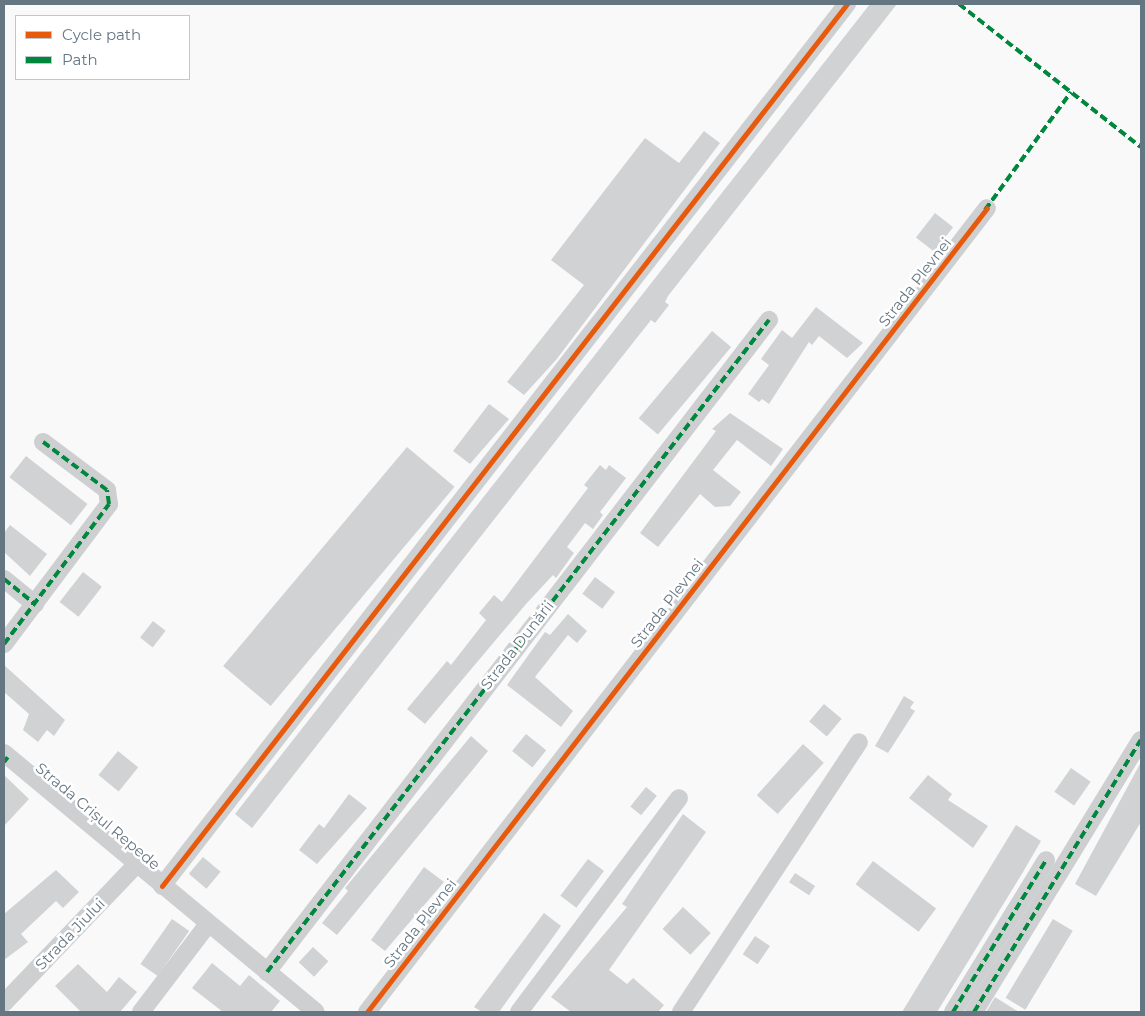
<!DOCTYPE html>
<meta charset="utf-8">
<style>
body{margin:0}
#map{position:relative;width:1145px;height:1016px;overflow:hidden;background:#f9f9f9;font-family:Montserrat,sans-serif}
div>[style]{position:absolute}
.building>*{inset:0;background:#d0d2d3;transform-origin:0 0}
.minor>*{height:18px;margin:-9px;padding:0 9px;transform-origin:9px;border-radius:9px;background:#cecfd0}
.quiet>*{height:4px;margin-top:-2px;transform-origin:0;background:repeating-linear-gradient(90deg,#00873e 0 8px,transparent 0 12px)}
.cycleway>*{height:5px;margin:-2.5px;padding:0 2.5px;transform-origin:2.5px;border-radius:2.5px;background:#e8590c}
span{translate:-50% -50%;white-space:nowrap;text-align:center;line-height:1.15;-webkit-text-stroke:5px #fff;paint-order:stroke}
.street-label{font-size:15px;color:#657683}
.frame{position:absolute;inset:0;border:5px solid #657683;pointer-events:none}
.legend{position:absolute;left:15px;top:15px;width:175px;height:65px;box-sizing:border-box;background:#fff;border:1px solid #c1c8cd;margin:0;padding:6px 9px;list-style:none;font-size:15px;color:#657683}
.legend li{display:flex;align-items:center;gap:10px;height:25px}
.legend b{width:25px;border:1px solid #c1c8cd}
</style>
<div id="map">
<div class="building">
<i style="clip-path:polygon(870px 4px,897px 4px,668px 296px,665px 302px,669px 305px,655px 323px,651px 320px,598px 387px,252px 828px,235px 814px)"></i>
<i style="clip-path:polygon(704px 131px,720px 143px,556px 360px,524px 395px,507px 382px,584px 285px,551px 260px,645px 138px,679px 163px)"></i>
<i style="left:935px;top:213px;width:23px;height:31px;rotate:38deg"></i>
<i style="clip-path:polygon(816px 307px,863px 343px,847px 358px,819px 336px,812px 345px,809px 342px,769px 404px,762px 399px,759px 402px,748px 394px,769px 365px,761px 359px,782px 330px,792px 338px)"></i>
<i style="left:712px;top:331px;width:25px;height:114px;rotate:40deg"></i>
<i style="clip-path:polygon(489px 404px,509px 419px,470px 464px,453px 451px)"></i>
<i style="clip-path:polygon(730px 413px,783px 449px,771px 466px,737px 440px,713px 470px,741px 492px,730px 506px,715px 507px,700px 494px,658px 547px,640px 533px,716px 431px,712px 429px)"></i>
<i style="left:407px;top:447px;width:62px;height:286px;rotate:40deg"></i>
<i style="left:26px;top:456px;width:78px;height:27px;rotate:38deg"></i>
<i style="clip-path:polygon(600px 465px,606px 470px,609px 465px,626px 478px,600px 512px,603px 515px,593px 529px,585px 523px,567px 547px,574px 553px,556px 578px,553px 575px,526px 604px,425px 724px,407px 709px,447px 661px,451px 665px,486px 620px,479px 613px,494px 595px,502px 602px,588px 488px,584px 485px)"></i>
<i style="clip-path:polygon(10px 525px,47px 554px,30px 576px,4px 552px,4px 533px)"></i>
<i style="left:83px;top:572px;width:24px;height:38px;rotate:38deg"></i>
<i style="left:595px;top:577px;width:25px;height:21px;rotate:37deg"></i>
<i style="clip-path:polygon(568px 614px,587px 631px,577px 643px,568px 635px,535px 677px,573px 711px,561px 727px,507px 685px,545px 632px,550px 635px)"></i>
<i style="left:153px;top:621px;width:16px;height:21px;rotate:38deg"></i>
<i style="clip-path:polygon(4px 665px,65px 720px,54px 736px,47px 730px,38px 742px,23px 730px,29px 714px,4px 692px)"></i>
<i style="clip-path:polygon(904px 696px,914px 702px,910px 708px,915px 711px,888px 753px,875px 746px)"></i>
<i style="left:824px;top:704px;width:23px;height:23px;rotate:40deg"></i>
<i style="left:526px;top:734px;width:26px;height:22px;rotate:39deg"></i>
<i style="clip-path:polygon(471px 736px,488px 751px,337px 935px,322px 923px,348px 891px,345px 888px)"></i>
<i style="left:803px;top:744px;width:28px;height:69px;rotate:42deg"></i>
<i style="left:118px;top:751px;width:26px;height:31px;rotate:39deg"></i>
<i style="clip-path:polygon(1141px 762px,1141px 822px,1096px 896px,1075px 884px)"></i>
<i style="left:1071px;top:768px;width:24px;height:29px;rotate:35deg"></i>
<i style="clip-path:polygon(4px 775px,29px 799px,4px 826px)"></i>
<i style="clip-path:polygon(928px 775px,952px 794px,948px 800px,988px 826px,973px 848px,909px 798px)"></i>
<i style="left:646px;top:787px;width:14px;height:25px;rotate:39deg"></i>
<i style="clip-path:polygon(349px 794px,367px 808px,317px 864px,299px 850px,319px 824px,324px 828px)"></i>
<i style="clip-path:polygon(683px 814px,706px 832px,609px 970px,627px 984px,633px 978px,664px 1005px,658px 1012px,571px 1012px,551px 997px,627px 907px,622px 904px)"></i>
<i style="clip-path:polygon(1016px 825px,1041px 841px,1023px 872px,937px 1012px,902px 1012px)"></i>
<i style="left:203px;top:857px;width:23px;height:22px;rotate:40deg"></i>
<i style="left:588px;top:859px;width:20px;height:46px;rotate:37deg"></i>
<i style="left:873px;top:861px;width:79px;height:29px;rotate:37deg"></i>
<i style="clip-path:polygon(424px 867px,444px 882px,385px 951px,371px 940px)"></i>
<i style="clip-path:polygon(56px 870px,79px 892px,63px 908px,56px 901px,21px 934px,28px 942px,4px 960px,4px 914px)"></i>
<i style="left:795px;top:873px;width:24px;height:11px;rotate:33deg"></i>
<i style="left:683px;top:907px;width:38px;height:30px;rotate:43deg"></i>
<i style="clip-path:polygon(544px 913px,561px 926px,499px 1012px,482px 1012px,474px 1007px)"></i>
<i style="left:172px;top:919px;width:21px;height:55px;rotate:35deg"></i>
<i style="left:1053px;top:919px;width:23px;height:92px;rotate:31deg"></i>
<i style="left:755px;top:936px;width:18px;height:22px;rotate:34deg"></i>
<i style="left:313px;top:947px;width:21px;height:21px;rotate:43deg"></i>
<i style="clip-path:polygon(212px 963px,240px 986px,249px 975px,280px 1001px,271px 1012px,223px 1012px,192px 988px)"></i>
<i style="clip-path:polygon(78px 964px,107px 992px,119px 977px,137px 992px,120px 1012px,81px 1012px,55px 986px)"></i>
<i style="clip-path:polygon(995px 997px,1019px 1012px,986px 1012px)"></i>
</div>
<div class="minor">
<i style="left:4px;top:579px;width:40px;rotate:39deg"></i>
<i style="left:4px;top:644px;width:175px;rotate:-53.1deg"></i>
<i style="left:109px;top:504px;width:14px;rotate:-98deg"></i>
<i style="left:107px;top:490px;width:80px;rotate:-143.1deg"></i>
<i style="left:4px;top:753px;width:405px;rotate:39.7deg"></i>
<i style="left:162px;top:886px;width:1117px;rotate:-52.17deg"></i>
<i style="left:267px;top:972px;width:823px;rotate:-52.41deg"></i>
<i style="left:4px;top:1003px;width:191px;rotate:-46.3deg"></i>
<i style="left:141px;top:1012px;width:111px;rotate:-52.7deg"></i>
<i style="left:367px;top:1012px;width:1015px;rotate:-52.36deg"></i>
<i style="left:519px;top:1012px;width:267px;rotate:-53.2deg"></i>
<i style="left:681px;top:1012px;width:323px;rotate:-56.6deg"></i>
<i style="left:953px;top:1012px;width:178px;rotate:-58.5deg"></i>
<i style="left:974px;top:1012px;width:319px;rotate:-58.5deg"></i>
</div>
<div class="quiet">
<i style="left:959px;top:4px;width:231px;rotate:38.2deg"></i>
<i style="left:985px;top:210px;width:146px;rotate:-53.9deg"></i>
<i style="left:4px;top:579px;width:40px;rotate:39deg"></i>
<i style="left:4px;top:644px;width:175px;rotate:-53.1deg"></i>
<i style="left:109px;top:504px;width:14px;rotate:-98deg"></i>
<i style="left:107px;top:490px;width:80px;rotate:-143.1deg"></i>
<i style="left:4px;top:762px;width:6px;rotate:-51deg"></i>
<i style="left:267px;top:972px;width:823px;rotate:-52.41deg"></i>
<i style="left:953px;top:1012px;width:178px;rotate:-58.5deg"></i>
<i style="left:974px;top:1012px;width:319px;rotate:-58.5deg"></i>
</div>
<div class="cycleway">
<i style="left:162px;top:886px;width:1117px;rotate:-52.17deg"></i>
<i style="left:367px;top:1012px;width:1015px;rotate:-52.36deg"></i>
</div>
<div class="street-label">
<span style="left:915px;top:282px;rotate:-52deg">Strada Plevnei</span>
<span style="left:667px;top:603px;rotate:-52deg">Strada Plevnei</span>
<span style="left:517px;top:645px;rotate:-52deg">Strada Dunării</span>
<span style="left:98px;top:816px;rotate:40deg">Strada Crișul Repede</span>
<span style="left:420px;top:923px;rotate:-52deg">Strada Plevnei</span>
<span style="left:70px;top:934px;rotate:-46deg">Strada Jiului</span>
</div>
<div class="frame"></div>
<ul class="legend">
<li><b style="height:6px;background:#e8590c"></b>Cycle path</li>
<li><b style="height:6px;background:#00873e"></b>Path</li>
</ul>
</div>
